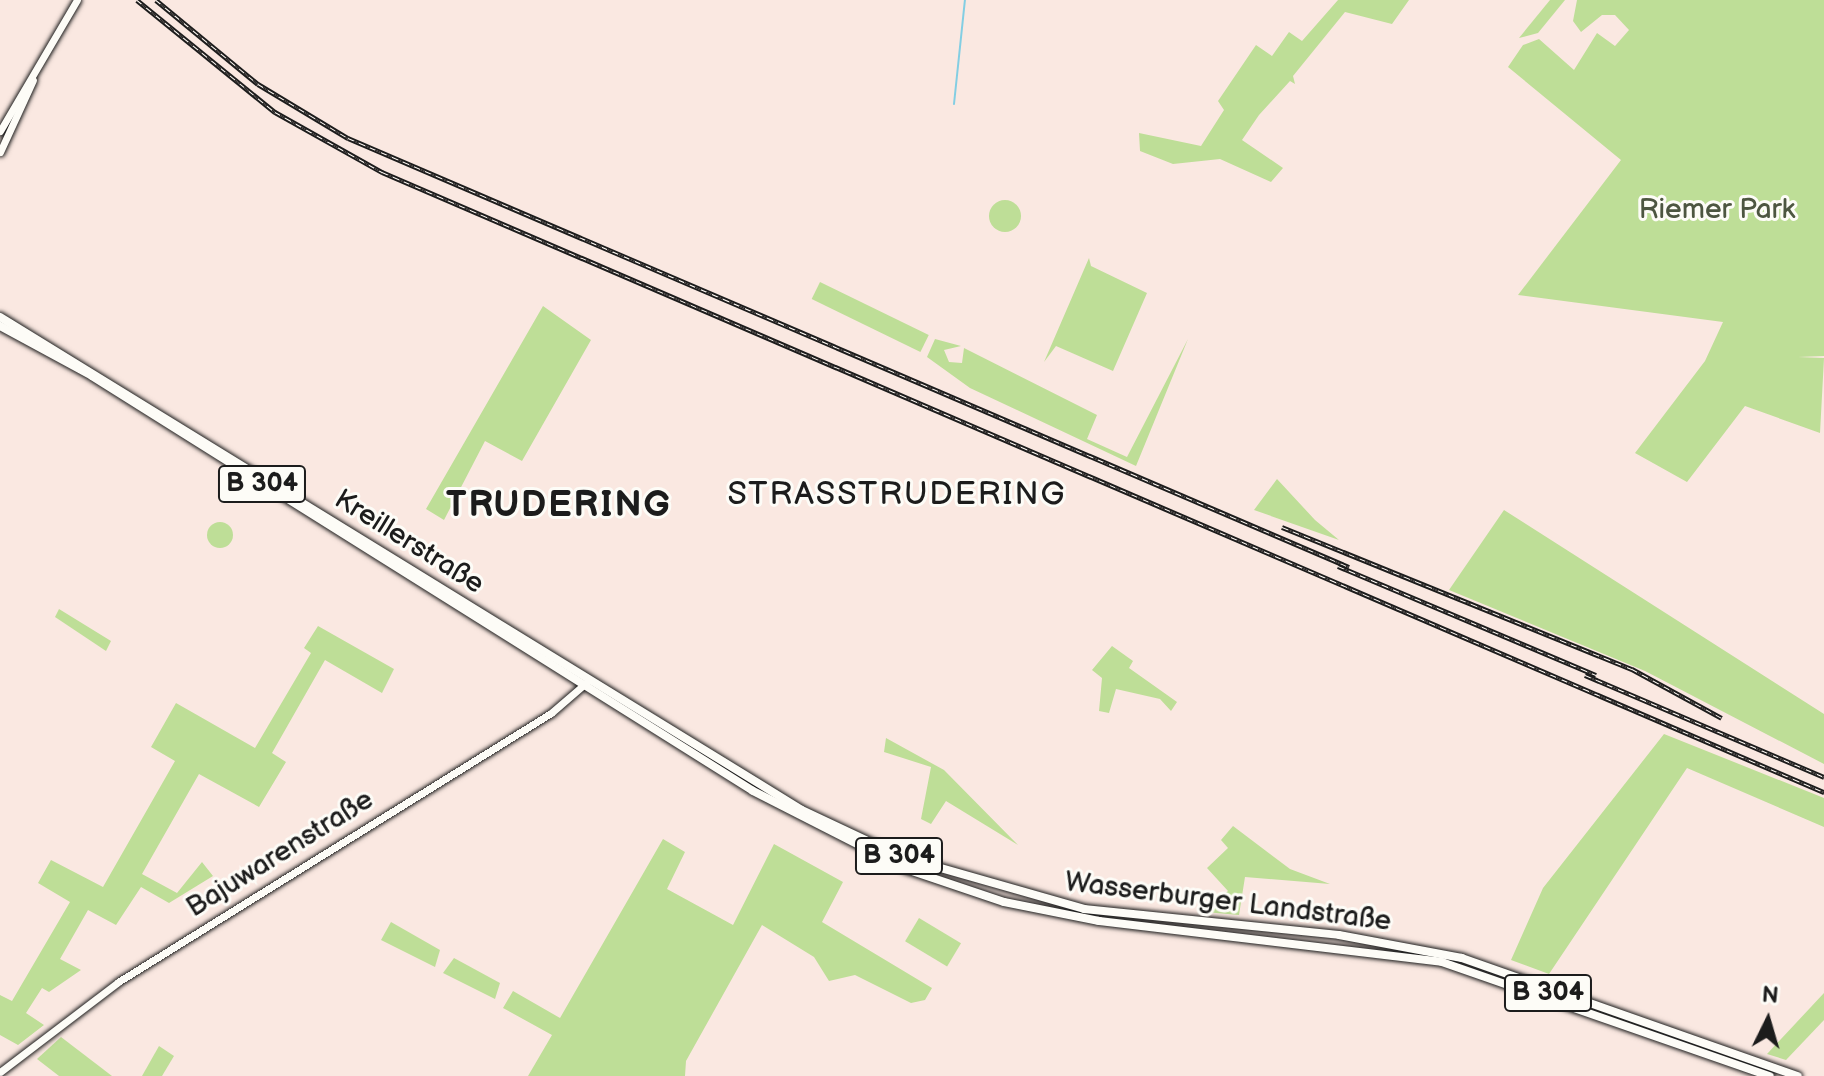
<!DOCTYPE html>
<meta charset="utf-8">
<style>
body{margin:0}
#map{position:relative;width:1824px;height:1076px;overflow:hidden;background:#fae8e1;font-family:"Balsamiq Sans",sans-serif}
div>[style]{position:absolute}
.green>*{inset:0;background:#bede97;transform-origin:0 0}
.round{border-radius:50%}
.stream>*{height:2px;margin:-1px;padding:0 1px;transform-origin:1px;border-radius:1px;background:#83cee3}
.roads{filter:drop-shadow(0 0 2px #1c1c1c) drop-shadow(0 0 2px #1c1c1c)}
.secondary>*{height:7px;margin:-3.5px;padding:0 3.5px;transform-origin:3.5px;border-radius:3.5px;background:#fdfcf7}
.primary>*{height:8px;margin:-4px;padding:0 4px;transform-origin:4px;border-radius:4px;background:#fdfcf7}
.rail>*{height:5px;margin-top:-2.5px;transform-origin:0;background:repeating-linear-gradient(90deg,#fdfcf7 0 6px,#1c1c1c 0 12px);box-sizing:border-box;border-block:2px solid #1c1c1c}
span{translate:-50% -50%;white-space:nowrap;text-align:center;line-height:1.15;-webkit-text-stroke:6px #fdfcf7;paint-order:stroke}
.shield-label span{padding:2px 6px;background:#fdfcf7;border:2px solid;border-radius:6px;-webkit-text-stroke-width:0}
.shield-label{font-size:26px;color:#1c1c1c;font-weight:700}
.park-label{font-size:28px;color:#4d5641}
.street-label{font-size:28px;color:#1c1c1c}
.quarter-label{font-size:32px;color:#1c1c1c;letter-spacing:2px}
.district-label{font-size:36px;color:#1c1c1c;font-weight:700;letter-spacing:2px}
.north{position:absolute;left:1728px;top:980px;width:80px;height:80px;-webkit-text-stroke:6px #fdfcf7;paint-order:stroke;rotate:5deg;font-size:22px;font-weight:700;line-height:32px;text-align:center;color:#1c1c1c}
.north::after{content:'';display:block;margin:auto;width:28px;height:36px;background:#1c1c1c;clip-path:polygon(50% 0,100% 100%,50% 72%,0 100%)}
</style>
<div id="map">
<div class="green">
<i style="clip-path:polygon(1338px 0,1409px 0,1392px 24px,1345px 12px,1293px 76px,1295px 84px,1290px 81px,1259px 115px,1242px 140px,1283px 168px,1271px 182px,1220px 159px,1173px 164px,1140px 151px,1139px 133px,1201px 146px,1224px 110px,1218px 101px,1256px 45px,1272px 56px,1289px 32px,1302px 41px)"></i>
<i style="clip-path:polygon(1550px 0,1565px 0,1538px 33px,1519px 38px)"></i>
<i style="clip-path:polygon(1577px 0,1824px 0,1824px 356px,1798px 357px,1824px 358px,1820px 433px,1745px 406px,1687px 482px,1635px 453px,1705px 361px,1723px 322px,1518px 295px,1621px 160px,1508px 67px,1523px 45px,1539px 39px,1574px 70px,1597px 33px,1615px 46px,1629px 30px,1615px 15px,1602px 15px,1581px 32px,1573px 21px)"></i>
<i class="round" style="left:989px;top:200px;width:32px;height:32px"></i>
<i style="clip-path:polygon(1089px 258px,1091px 266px,1147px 293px,1113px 371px,1056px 346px,1044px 362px)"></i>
<i style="left:820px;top:282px;width:121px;height:19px;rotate:26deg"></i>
<i style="clip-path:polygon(543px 306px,591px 340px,522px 461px,485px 441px,444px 520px,426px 509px)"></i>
<i style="clip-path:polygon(935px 339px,961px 346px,944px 350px,949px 362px,962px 363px,964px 348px,1097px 415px,1087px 439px,1127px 457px,1188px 339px,1136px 466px,970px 388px,927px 357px)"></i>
<i style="clip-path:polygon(1277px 479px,1315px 520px,1339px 540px,1254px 510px)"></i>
<i style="clip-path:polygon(1504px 510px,1824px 714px,1824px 764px,1645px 671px,1449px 590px)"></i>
<i class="round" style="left:207px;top:522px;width:26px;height:26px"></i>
<i style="clip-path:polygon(59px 609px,111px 641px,106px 651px,55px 617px)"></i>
<i style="clip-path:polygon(318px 626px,394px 669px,382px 693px,325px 660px,272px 753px,286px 762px,259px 807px,199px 774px,142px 874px,177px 893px,202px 862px,213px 876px,169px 903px,141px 887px,116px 925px,88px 910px,60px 959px,81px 970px,49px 992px,42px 988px,26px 1013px,44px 1025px,18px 1045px,0 1035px,0 995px,12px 1001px,70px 902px,38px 883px,51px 860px,103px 887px,175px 761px,151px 747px,176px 703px,255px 748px,311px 653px,304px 648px)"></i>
<i style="clip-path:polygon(1112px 646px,1133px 661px,1129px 668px,1177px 702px,1171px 711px,1160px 699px,1116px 689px,1109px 713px,1099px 711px,1102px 678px,1092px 670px)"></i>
<i style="clip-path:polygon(1664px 734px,1824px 798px,1824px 827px,1687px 768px,1549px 974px,1511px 960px,1543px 888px)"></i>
<i style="clip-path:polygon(886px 738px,944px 770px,1018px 845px,946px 801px,931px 824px,921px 819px,931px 767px,884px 752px)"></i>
<i style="clip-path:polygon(1233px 826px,1290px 869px,1330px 884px,1245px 877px,1239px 915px,1205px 912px,1228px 891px,1207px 868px,1228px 848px,1221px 840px)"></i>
<i style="clip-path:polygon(663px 839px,685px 852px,667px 889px,733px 925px,774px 844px,843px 882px,822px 922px,932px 988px,925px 1000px,911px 1003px,855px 975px,829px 981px,814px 957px,762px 925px,686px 1061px,685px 1076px,528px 1076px,552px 1035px,503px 1008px,513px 991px,560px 1018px)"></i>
<i style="left:919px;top:918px;width:49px;height:27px;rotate:31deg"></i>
<i style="clip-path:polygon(391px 922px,440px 950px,435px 967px,381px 940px)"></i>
<i style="clip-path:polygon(454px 958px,500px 983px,495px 999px,443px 973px)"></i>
<i style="clip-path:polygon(1824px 993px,1824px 1020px,1786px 1060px,1767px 1054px)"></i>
<i style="clip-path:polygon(61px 1037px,112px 1076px,59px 1076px,37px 1059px)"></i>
<i style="clip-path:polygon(159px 1046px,174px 1056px,162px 1076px,142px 1076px)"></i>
</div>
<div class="stream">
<i style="left:954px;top:104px;width:105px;rotate:-84deg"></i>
</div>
<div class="roads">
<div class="secondary">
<i style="left:0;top:131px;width:152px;rotate:-59.6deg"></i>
<i style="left:0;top:152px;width:79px;rotate:-65.4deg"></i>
<i style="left:0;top:1072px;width:148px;rotate:-37.3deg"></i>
<i style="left:118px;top:982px;width:510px;rotate:-31.85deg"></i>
<i style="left:551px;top:713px;width:48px;rotate:-40.7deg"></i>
</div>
<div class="primary">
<i style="left:0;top:317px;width:941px;rotate:31.58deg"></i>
<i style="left:802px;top:810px;width:110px;rotate:25.2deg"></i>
<i style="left:902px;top:857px;width:189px;rotate:15.9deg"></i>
<i style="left:1084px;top:909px;width:256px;rotate:5.8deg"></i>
<i style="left:1339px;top:935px;width:125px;rotate:10.6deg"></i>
<i style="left:1462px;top:958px;width:356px;rotate:19.4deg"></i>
<i style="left:0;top:326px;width:105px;rotate:28.5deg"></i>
<i style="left:92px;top:376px;width:780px;rotate:32.12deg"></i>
<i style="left:753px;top:791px;width:172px;rotate:27deg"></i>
<i style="left:906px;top:869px;width:103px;rotate:18.6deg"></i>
<i style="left:1004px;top:902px;width:97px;rotate:11.3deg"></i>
<i style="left:1099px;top:921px;width:345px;rotate:6.8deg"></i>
<i style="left:1442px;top:962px;width:347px;rotate:19.2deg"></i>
</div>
</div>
<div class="rail">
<i style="left:137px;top:0;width:178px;rotate:39.1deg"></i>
<i style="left:275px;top:112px;width:123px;rotate:29.3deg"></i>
<i style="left:382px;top:172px;width:1570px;rotate:23.27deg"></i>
<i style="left:156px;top:0;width:132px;rotate:39.5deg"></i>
<i style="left:258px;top:84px;width:105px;rotate:31deg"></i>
<i style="left:348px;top:138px;width:1089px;rotate:23.2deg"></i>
<i style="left:1282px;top:527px;width:378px;rotate:22.1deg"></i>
<i style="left:1632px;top:669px;width:102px;rotate:28.6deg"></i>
<i style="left:1338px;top:566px;width:280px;rotate:22.9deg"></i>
<i style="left:1585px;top:675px;width:260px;rotate:23.1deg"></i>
</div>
<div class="shield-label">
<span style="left:262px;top:484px">B 304</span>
<span style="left:899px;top:856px">B 304</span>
<span style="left:1548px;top:993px">B 304</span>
</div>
<div class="park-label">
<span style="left:1717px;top:210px">Riemer Park</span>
</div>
<div class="street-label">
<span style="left:409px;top:542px;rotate:32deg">Kreillerstraße</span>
<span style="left:280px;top:854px;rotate:-32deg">Bajuwarenstraße</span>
<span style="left:1228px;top:902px;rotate:7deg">Wasserburger Landstraße</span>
</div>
<div class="quarter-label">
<span style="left:897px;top:495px">STRASSTRUDERING</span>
</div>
<div class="district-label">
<span style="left:559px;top:506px">TRUDERING</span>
</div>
<div class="north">N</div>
</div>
